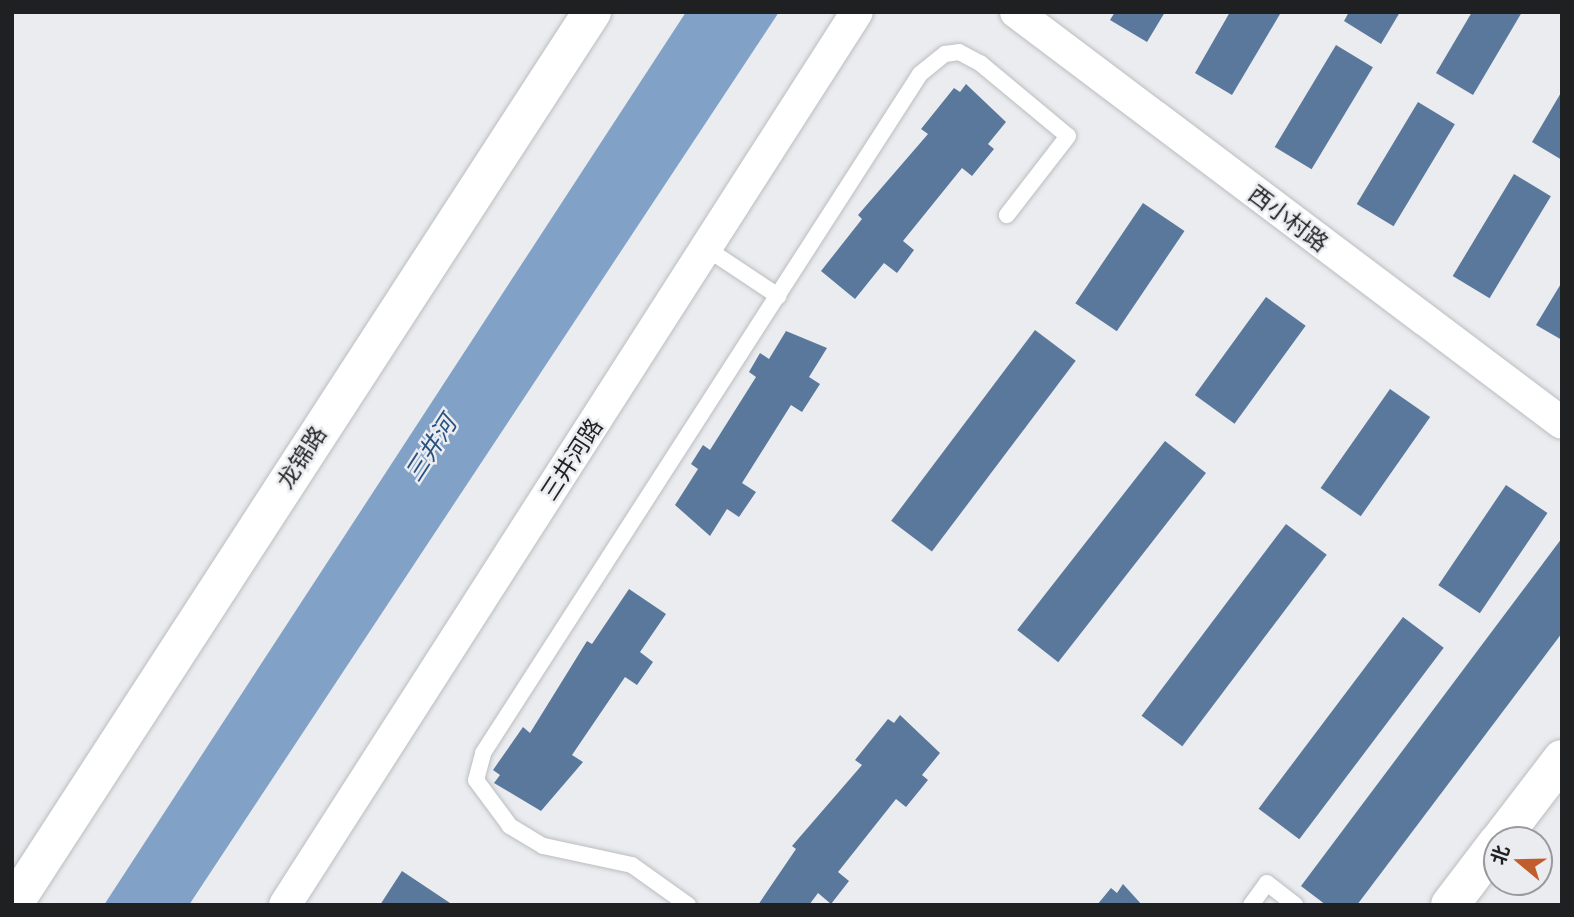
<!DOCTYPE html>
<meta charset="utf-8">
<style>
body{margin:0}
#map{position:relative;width:1574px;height:917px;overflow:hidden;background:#eaecef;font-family:Lato,"Noto Sans SC",sans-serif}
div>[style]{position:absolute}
.water>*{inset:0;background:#82a1c7}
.building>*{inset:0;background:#5a789c;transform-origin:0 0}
.roads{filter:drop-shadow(0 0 2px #bbbdc0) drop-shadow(0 0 2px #bbbdc0)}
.lane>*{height:16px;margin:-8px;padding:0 8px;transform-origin:8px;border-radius:8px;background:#fff}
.street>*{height:32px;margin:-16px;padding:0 16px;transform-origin:16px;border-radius:16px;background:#fff}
.secondary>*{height:38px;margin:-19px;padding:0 19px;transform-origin:19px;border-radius:19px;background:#fff}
span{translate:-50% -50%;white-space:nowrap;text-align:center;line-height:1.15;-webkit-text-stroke:5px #eaecef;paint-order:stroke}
.street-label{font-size:23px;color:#1f2021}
.water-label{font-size:24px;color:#255082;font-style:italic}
.frame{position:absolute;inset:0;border:14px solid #1f2021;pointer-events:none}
.north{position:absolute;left:1483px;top:826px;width:70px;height:70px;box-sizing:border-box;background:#eaecef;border:2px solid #999a9d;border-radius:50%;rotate:289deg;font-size:19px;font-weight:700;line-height:28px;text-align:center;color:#1f2021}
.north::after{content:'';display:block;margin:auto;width:24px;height:32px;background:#c15c2c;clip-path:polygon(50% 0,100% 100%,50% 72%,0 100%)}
</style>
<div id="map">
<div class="water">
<i style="clip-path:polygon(686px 12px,779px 12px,189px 905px,104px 905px)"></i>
</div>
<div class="building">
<i style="clip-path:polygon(1115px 12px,1165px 12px,1147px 42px,1110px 20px)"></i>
<i style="clip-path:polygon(1230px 12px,1280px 14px,1232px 95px,1195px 73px)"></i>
<i style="clip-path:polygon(1349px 12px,1400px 12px,1381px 44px,1344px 21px)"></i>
<i style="clip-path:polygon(1472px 12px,1522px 12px,1473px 95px,1436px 73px)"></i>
<i style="left:1336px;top:45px;width:43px;height:119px;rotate:31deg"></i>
<i style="clip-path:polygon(966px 84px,1006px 122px,988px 144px,994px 149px,972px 176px,962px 168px,903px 241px,914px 250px,897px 273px,884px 263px,855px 299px,821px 271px,862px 219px,858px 215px,928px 134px,921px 129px,954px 88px,960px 92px)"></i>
<i style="clip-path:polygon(1562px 91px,1562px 160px,1532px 142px)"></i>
<i style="left:1418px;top:102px;width:43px;height:119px;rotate:31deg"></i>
<i style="left:1514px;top:174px;width:43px;height:119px;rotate:31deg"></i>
<i style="left:1143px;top:203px;width:50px;height:121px;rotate:34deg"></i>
<i style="clip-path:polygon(1562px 282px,1562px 340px,1536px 325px)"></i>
<i style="left:1266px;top:297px;width:49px;height:121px;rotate:36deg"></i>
<i style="left:1035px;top:330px;width:51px;height:239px;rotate:37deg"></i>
<i style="clip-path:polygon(786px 331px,827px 348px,809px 377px,820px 384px,802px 412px,791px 405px,742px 483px,756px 492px,739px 517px,727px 509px,710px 536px,675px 505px,698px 469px,691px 464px,703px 445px,710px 450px,756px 377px,749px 372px,760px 353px,769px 359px)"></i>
<i style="left:1390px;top:389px;width:49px;height:121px;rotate:35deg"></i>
<i style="left:1165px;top:441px;width:52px;height:240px;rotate:38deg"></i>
<i style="left:1506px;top:485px;width:50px;height:121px;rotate:34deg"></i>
<i style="left:1286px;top:524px;width:51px;height:240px;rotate:37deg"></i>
<i style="clip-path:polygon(1562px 538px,1562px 633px,1357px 905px,1326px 905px,1301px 886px)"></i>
<i style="clip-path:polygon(629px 589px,666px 614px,640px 652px,653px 662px,637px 685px,625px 677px,572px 755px,583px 762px,541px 811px,494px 783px,500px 775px,493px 770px,523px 727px,530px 733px,587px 641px,592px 644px)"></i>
<i style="left:1403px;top:617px;width:51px;height:240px;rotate:37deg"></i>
<i style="clip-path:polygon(900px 715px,940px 753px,922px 775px,928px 780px,906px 807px,896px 799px,838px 872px,849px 881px,831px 904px,818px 893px,809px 905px,758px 905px,796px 849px,792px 846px,862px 765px,855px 760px,888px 719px,894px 723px)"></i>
<i style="clip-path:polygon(402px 871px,453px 905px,380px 905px)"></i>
<i style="clip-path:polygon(1123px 884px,1142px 905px,1097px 905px,1111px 888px,1117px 893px)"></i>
</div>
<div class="roads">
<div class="lane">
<i style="left:706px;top:248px;width:87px;rotate:33.7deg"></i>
<i style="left:688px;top:905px;width:69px;rotate:-144.5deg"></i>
<i style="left:632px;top:865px;width:91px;rotate:-167.9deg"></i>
<i style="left:543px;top:846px;width:39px;rotate:-149deg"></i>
<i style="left:510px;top:826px;width:57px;rotate:-126.5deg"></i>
<i style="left:476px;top:780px;width:28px;rotate:-75deg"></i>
<i style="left:483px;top:753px;width:807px;rotate:-57.23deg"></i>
<i style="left:920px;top:74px;width:32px;rotate:-39deg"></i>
<i style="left:945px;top:54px;width:14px;rotate:-8deg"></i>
<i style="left:959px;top:52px;width:24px;rotate:28deg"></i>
<i style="left:980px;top:63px;width:114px;rotate:39.7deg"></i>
<i style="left:1068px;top:136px;width:100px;rotate:127.7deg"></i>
<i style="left:1251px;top:905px;width:27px;rotate:-54deg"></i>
<i style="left:1267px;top:883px;width:36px;rotate:38deg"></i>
</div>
<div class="street">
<i style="left:1016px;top:12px;width:683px;rotate:36.97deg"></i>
<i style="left:285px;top:905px;width:1060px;rotate:-57.36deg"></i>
</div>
<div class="secondary">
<i style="left:1500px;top:840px;width:102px;rotate:-52.6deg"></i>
<i style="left:13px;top:905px;width:1064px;rotate:-57.04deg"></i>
<i style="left:1450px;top:905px;width:78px;rotate:-52.8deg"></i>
</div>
</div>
<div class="street-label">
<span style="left:1289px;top:218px;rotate:37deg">西小村路</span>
<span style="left:301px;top:457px;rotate:-57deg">龙锦路</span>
<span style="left:571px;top:459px;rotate:-57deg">三井河路</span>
</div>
<div class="water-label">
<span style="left:430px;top:448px;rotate:-57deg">三井河</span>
</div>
<div class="frame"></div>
<div class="north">北</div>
</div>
